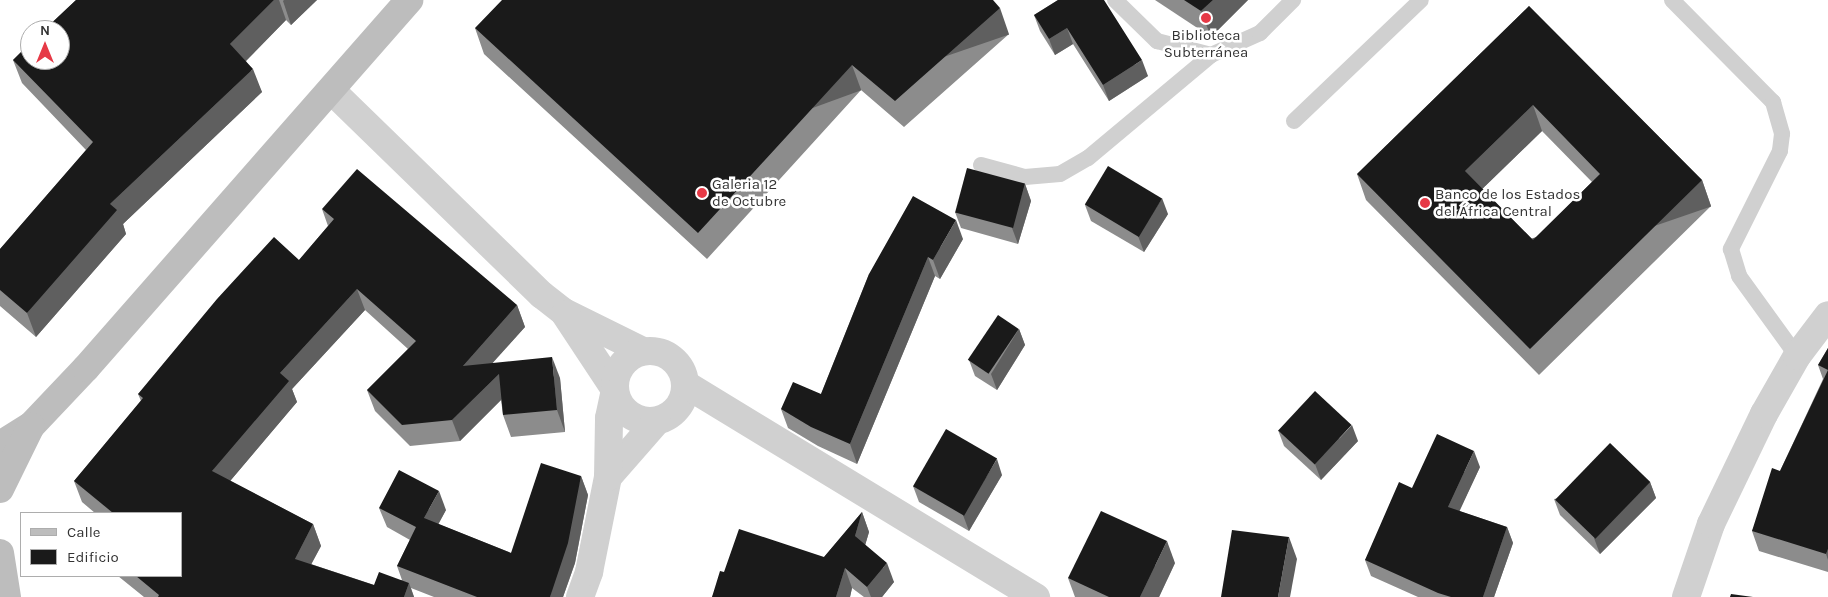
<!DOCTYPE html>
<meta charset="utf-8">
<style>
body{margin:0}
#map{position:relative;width:1828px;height:597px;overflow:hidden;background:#fff;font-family:Karla,sans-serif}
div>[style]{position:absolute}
.lane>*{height:16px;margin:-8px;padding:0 8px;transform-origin:8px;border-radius:8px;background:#d0d0d0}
.street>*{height:28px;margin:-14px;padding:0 14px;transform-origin:14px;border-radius:14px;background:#d0d0d0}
.street>.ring{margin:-14px;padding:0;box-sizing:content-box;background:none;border:28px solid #d0d0d0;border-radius:50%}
.secondary>*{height:28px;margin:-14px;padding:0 14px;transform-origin:14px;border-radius:14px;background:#bdbdbd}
.wall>*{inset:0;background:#8c8c8c}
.shaded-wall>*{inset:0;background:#5f5f5f;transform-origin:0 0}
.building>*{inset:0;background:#1a1a1a;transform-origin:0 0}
.dots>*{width:14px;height:14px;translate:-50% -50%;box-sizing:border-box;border:2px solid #fff;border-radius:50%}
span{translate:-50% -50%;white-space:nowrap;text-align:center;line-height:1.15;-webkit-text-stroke:5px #fff;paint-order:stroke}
.poi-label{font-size:15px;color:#333}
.left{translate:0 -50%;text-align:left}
.legend{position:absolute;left:20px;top:512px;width:162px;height:65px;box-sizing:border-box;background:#fff;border:1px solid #adadad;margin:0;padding:6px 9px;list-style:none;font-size:15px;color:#333}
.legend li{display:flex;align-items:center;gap:10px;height:25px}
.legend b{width:25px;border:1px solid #adadad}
.north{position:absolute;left:20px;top:20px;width:50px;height:50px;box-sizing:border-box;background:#fff;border:1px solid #adadad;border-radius:50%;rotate:0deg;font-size:14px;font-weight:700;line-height:20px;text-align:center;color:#333}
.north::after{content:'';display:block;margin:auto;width:18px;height:22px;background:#e63946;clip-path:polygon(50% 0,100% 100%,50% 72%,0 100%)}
</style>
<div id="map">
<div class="lane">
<i style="left:1115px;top:0;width:59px;rotate:44.3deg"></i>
<i style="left:1157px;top:41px;width:56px;rotate:14.5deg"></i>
<i style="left:1211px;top:55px;width:54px;rotate:-24.2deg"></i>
<i style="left:1260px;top:33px;width:47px;rotate:-45deg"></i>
<i style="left:1672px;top:0;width:144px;rotate:45.3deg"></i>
<i style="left:1773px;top:102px;width:33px;rotate:74deg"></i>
<i style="left:1782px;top:134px;width:17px;rotate:97deg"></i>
<i style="left:1780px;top:151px;width:110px;rotate:116.6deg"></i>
<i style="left:1731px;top:249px;width:28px;rotate:73deg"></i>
<i style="left:1739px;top:276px;width:99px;rotate:54.1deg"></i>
<i style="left:1294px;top:121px;width:175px;rotate:-43.6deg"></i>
<i style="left:981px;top:165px;width:46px;rotate:15.3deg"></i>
<i style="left:1025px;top:177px;width:35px;rotate:-5deg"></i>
<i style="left:1060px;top:174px;width:32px;rotate:-30deg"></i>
<i style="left:1088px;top:158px;width:160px;rotate:-39.9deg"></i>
</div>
<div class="street">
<i style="left:331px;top:90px;width:294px;rotate:44.2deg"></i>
<i style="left:542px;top:295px;width:28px;rotate:38deg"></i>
<i style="left:564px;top:312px;width:88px;rotate:26.3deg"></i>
<i style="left:565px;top:314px;width:89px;rotate:56.5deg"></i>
<i class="ring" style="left:615px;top:351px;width:42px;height:42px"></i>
<i style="left:685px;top:384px;width:411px;rotate:31.3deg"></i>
<i style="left:608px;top:477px;width:74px;rotate:-48.8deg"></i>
<i style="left:580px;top:597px;width:27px;rotate:-70deg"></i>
<i style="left:589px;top:572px;width:97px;rotate:-78.7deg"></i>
<i style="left:608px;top:477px;width:59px;rotate:-89deg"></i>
<i style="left:609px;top:418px;width:25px;rotate:-78deg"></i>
<i style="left:1686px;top:597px;width:77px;rotate:-71.1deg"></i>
<i style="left:1711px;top:524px;width:122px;rotate:-64.3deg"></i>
<i style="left:1764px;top:414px;width:67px;rotate:-60.4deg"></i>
<i style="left:1797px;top:356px;width:51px;rotate:-52.9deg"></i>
</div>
<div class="secondary">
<i style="left:0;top:445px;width:36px;rotate:-32deg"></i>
<i style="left:31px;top:426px;width:80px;rotate:-46.5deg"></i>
<i style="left:86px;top:368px;width:490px;rotate:-48.7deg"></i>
<i style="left:0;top:489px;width:70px;rotate:-63.8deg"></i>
<i style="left:0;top:553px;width:45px;rotate:81deg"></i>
</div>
<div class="wall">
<i style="clip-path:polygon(76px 0,317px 0,291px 25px,286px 20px,246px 61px,262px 92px,123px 224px,126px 234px,36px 337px,0 306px,0 249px,86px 150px,22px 83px,13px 60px)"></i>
<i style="clip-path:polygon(1058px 0,1148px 76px,1109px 101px,1073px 44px,1055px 55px,1040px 31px,1034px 15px)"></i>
<i style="clip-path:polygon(1155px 0,1248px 0,1211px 37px)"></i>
<i style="clip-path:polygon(evenodd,1529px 6px,1702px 180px,1711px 206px,1539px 375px,1366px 200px,1357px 174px,1529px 6px,1542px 131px,1592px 182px,1533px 240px,1482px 189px,1542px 131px)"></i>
<i style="clip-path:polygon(475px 28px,1009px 34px,904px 127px,861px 90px,707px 259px,484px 54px)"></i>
<i style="clip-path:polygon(1025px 184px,1031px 201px,1018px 244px,961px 228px,955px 212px)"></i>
<i style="clip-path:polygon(1085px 205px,1168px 214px,1144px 252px,1091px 221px)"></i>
<i style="clip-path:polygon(322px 209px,517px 305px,525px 327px,492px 363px,560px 378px,565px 432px,511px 437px,503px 415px,501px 400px,460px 441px,410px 446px,375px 411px,367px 390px,408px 349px,365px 310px,292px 389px,297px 402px,230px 481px,313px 524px,321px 546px,311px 564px,374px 585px,402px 580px,397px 566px,410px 540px,387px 527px,379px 508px,446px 510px,438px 524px,511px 553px,581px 476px,588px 495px,575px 563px,563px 597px,434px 597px,411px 588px,414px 597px,144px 597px,118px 576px,181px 576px,181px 513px,95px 513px,82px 502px,74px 481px,141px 401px,138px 394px,299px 260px,328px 226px)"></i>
<i style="clip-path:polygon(963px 239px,940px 279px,935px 276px,857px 464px,818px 446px,788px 428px,781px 409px,821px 394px,869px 274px)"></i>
<i style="clip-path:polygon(1019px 329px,1025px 345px,997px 390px,975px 376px,969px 360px)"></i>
<i style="clip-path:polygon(1828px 348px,1828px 572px,1759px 551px,1752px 531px,1823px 379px,1818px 365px)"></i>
<i style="clip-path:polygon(1278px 430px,1358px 441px,1321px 480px,1284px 446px)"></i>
<i style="clip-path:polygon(1480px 467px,1459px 511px,1507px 527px,1513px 543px,1494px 597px,1418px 597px,1371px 576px,1365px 560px,1412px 488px)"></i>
<i style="clip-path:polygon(1002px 475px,969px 531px,919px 502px,913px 486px)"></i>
<i style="clip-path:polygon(1650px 482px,1656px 498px,1600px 554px,1560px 515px,1554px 499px)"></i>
<i style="clip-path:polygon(862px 512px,869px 532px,865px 545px,894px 582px,882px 597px,864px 597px,852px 588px,850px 597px,712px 597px,724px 572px,824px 557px)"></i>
<i style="clip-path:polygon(1175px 563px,1159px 597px,1075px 597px,1068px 578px)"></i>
</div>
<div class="shaded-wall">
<i style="clip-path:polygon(274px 0,279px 0,286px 20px,239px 68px,230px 44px)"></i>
<i style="clip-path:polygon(284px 0,317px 0,291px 25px,283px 1px)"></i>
<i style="clip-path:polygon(1213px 0,1248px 0,1211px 37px,1201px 11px)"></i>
<i style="left:1000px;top:8px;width:28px;height:140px;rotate:71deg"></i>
<i style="clip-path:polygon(1067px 28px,1073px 44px,1055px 55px,1049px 39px)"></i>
<i style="clip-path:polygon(1142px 60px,1148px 76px,1109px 101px,1103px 85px)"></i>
<i style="left:852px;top:65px;width:27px;height:228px;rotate:70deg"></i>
<i style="clip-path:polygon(253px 69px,262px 92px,123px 224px,126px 234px,36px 337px,27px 313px,110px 204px)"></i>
<i style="clip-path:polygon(1533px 105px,1542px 131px,1474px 197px,1465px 171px)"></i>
<i style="left:1702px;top:180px;width:28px;height:241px;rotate:71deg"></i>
<i style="clip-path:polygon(1025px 184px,1031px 201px,1018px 244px,1012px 228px)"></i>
<i style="clip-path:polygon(1162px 198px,1168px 214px,1144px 252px,1138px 236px)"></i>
<i style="clip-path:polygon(956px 220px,963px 239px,940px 279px,933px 260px)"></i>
<i style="clip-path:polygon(928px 257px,935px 276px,857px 464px,850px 444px)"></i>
<i style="clip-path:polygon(357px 289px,365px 310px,292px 389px,297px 402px,220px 493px,212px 471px,280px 373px)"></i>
<i style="clip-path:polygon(517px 305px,525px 327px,471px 387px,463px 366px)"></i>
<i style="clip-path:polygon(1019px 329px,1025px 345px,997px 390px,991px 374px)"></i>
<i style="clip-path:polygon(552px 357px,560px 378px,565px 432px,557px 410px)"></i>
<i style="clip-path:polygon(499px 374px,506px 395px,460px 441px,452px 420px)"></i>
<i style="clip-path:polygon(1352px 425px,1358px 441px,1321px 480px,1315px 464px)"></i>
<i style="clip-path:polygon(1474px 451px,1480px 467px,1454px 523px,1448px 507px)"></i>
<i style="clip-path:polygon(997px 459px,1002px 475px,969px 531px,963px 515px)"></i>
<i style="clip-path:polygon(581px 476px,588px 495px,575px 563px,563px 597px,550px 597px)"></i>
<i style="clip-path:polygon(1650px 482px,1656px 498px,1600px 554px,1594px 538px)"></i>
<i style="clip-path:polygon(439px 491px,446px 510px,431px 538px,424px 518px)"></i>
<i style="clip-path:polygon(862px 512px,869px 532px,862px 556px,855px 536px)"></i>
<i style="clip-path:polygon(313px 524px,321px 546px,303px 580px,295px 559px)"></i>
<i style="clip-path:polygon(1507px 527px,1513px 543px,1494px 597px,1483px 597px)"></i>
<i style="clip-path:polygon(1289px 537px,1297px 559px,1290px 597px,1278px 597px)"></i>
<i style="clip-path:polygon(1167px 541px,1175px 563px,1159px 597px,1140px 597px)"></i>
<i style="clip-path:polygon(1828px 549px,1828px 560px,1826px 554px)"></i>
<i style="clip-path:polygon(887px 563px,894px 582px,882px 597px,871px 597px,867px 587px)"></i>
<i style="clip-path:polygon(845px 568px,852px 588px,850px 597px,836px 597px)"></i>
<i style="clip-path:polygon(409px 583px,414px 597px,404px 597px)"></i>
</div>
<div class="building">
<i style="clip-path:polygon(76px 0,274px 0,230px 44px,253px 69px,110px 204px,117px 210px,27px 313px,0 290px,0 249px,93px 142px,13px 60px,30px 43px,30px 60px,60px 60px,60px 30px,44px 30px)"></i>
<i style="clip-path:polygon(502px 0,993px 0,1000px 8px,895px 101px,852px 65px,698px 233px,475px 28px)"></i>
<i style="clip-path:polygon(1058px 0,1104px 0,1142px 60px,1103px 85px,1067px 28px,1049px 39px,1034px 15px)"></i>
<i style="clip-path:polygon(1184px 0,1213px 0,1201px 11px)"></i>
<i style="clip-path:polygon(evenodd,1529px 6px,1702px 180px,1530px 349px,1357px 174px,1529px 6px,1533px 105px,1600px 174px,1533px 240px,1465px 171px,1533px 105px)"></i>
<i style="left:1108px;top:166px;width:63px;height:45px;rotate:31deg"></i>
<i style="left:967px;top:168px;width:60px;height:46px;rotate:15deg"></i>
<i style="clip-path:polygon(357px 169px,517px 305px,463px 366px,552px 357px,557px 410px,503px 415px,499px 374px,452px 420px,402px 425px,367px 390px,416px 341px,357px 289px,280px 373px,289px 381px,212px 471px,313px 524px,295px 559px,374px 585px,379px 572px,409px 583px,404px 597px,158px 597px,159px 595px,136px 576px,181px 576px,181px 513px,113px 513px,74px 481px,143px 398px,138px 394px,217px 299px,274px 237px,299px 260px,334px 219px,322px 209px)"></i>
<i style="clip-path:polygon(913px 196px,956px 220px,933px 260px,928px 257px,850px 444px,811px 427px,781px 409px,793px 382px,821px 394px,869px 274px)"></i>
<i style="left:998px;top:315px;width:25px;height:54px;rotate:34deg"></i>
<i style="clip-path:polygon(1828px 348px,1828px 549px,1826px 554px,1752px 531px,1772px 468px,1780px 471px,1828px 370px,1818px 365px)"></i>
<i style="left:1315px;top:391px;width:50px;height:54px;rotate:43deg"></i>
<i style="left:946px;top:429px;width:59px;height:66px;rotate:30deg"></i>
<i style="clip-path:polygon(1437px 434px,1474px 451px,1448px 507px,1507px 527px,1483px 597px,1451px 597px,1438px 593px,1365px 560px,1399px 482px,1412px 488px)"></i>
<i style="left:1610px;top:443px;width:56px;height:79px;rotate:44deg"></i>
<i style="clip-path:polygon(541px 463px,581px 476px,568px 543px,550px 597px,477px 597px,397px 566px,416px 527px,379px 508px,399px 470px,439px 491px,424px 518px,511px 553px)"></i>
<i style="clip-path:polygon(1101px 511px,1167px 541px,1140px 597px,1109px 597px,1068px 578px)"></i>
<i style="clip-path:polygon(862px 512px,855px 536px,887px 563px,867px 587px,845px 568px,836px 597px,712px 597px,720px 571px,724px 572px,739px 529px,824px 557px)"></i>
<i style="clip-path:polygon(1232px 530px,1289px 537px,1278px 597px,1221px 597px)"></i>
<i style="clip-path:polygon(1731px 594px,1753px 597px,1730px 597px)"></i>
</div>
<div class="dots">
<i style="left:1206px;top:18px;background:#e63946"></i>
<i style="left:702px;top:193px;background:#e63946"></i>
<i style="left:1425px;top:203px;background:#e63946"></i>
</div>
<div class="poi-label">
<span style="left:1206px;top:44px">Biblioteca<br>Subterránea</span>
<span class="left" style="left:712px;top:193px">Galeria 12<br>de Octubre</span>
<span class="left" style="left:1435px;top:203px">Banco de los Estados<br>del África Central</span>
</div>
<ul class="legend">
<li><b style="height:6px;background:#bdbdbd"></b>Calle</li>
<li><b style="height:14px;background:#1a1a1a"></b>Edificio</li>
</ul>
<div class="north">N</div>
</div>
